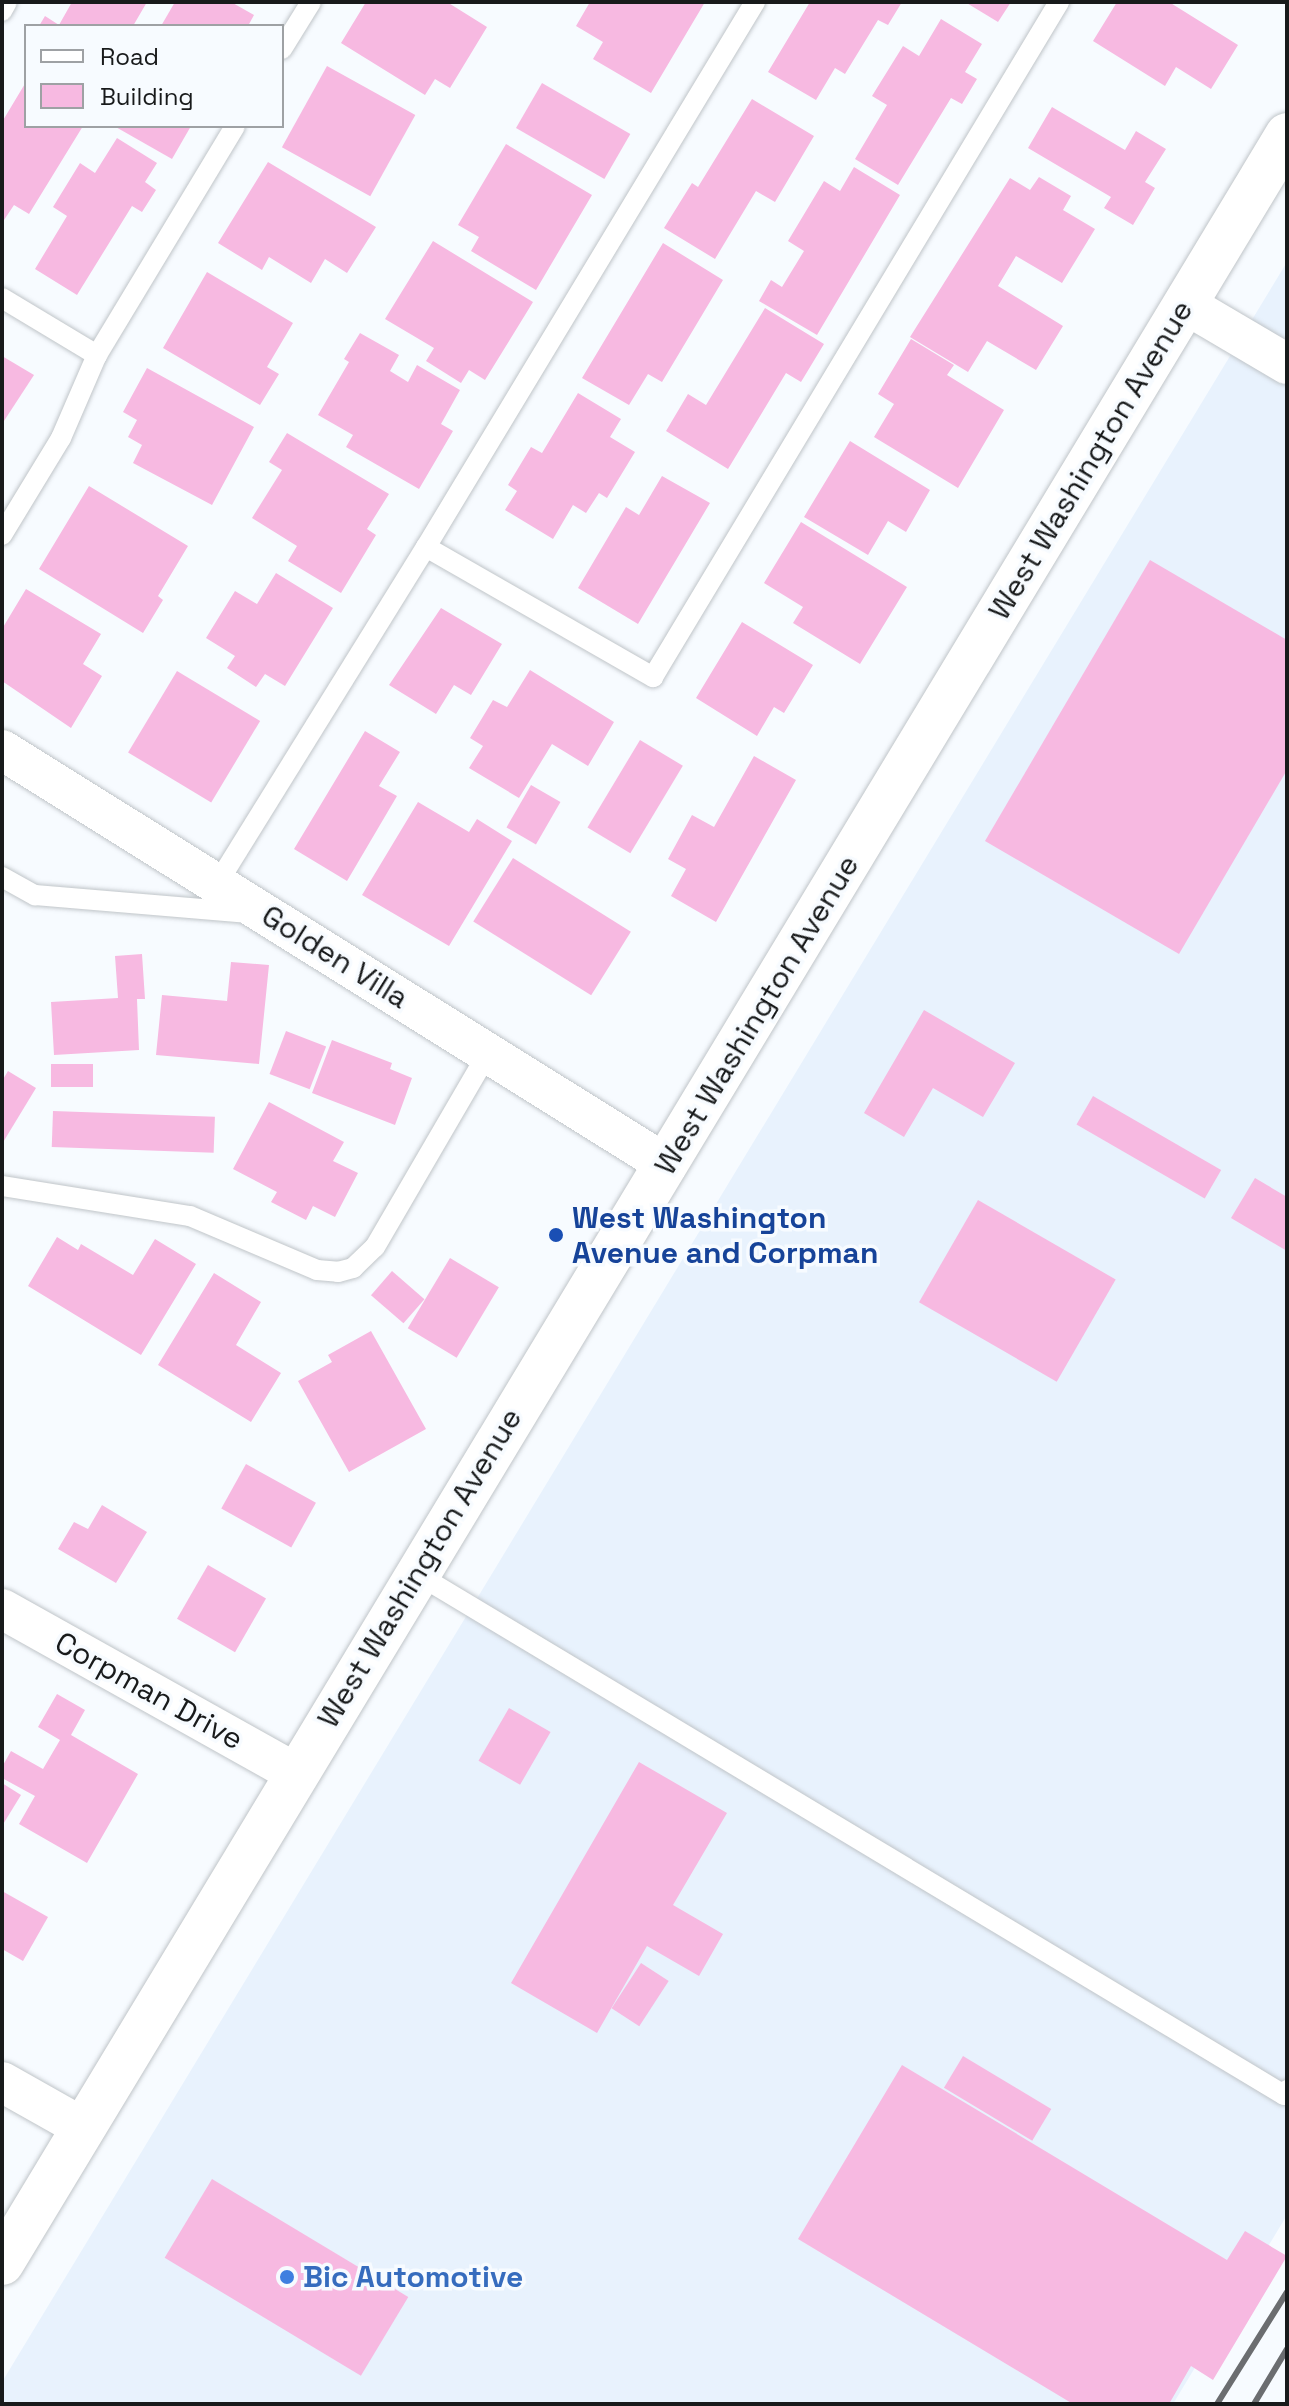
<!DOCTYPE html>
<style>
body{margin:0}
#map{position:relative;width:1289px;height:2406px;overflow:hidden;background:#f7fbff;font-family:"Space Grotesk",sans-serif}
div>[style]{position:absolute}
.built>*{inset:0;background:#e8f2fd}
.building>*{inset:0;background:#f7b9e1;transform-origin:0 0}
.roads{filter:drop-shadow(0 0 2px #c0c5c9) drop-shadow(0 0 2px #c0c5c9)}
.lane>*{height:20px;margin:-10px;padding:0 10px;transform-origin:10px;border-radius:10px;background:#fff}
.street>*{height:40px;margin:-20px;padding:0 20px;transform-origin:20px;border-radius:20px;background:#fff}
.secondary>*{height:44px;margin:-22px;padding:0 22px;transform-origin:22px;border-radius:22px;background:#fff}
.rail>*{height:6px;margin:-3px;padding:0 3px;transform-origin:3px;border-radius:3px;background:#6b6d70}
.dots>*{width:22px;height:22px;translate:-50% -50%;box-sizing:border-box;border:4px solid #f7fbff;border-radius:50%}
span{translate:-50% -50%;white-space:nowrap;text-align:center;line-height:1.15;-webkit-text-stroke:7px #f7fbff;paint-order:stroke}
.street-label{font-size:30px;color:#181a1b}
.transit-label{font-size:30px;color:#164399;font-weight:700}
.left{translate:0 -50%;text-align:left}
.shop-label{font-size:30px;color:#366cbe;font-weight:700}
.frame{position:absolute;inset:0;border:4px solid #181a1b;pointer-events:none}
.legend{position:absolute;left:24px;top:24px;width:260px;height:104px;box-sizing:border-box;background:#f7fbff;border:2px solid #9ea1a4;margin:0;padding:10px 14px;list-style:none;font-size:24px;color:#181a1b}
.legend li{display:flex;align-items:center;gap:16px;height:40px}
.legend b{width:40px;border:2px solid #9ea1a4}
</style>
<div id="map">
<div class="built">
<i style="clip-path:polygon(1287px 262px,1287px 2215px,1173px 2404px,2px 2404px,2px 2382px)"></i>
</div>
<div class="building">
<i style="clip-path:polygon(72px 2px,147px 2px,133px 26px,39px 26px,45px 16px,59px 25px)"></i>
<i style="clip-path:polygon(175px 2px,231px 2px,254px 15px,248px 26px,161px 26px)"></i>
<i style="clip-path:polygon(366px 2px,447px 2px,487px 27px,450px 88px,435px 79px,425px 95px,341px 43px)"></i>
<i style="clip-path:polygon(590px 2px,705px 2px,651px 93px,593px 59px,603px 42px,576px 26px)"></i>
<i style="clip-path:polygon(810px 2px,902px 2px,888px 25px,878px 20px,845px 74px,835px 68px,816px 100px,768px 72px)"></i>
<i style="clip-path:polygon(965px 2px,1011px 2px,998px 22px)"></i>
<i style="clip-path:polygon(1117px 2px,1169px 2px,1238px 45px,1211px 89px,1176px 67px,1165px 86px,1093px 41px)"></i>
<i style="clip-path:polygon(941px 19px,982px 44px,965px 72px,977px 79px,962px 104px,951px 98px,898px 185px,855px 159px,887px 105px,872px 96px,903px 46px,919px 56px)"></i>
<i style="left:327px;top:66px;width:101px;height:93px;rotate:29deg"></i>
<i style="clip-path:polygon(26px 82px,26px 126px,83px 126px,29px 214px,14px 205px,2px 223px,2px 122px)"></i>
<i style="left:542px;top:83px;width:102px;height:52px;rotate:30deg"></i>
<i style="clip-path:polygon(752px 99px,814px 136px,775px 202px,756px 191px,715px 259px,664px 228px,692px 183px,698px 187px)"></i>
<i style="clip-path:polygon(1052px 107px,1125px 150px,1136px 131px,1166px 149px,1145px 182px,1155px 188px,1133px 225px,1104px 208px,1111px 197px,1028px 148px)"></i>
<i style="clip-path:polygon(114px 126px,191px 126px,172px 159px)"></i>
<i style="clip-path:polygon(117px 138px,157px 163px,145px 182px,156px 190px,142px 212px,132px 206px,77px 295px,35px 269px,67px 216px,53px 207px,80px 163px,95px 173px)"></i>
<i style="clip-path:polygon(506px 144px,592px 195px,536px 290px,471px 251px,479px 237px,458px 225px)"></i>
<i style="clip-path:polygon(268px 162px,376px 227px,347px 273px,325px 259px,311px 283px,269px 257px,262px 270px,218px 243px)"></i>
<i style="clip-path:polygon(854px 167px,900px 195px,817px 335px,759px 301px,771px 280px,782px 287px,804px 251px,788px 241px,824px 181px,840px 191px)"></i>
<i style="clip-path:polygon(1039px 177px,1071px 196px,1063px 210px,1095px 229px,1062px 283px,1016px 256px,998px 286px,1063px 326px,1036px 370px,987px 341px,968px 372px,910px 337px,1010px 178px,1030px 190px)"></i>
<i style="clip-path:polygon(433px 241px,533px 302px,485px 380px,469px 370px,461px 383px,426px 361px,434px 348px,385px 319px)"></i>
<i style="clip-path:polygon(663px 243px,723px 280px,662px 382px,648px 374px,629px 405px,582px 378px)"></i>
<i style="clip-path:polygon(207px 272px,293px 323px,267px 367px,279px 374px,260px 405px,163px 348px)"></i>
<i style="clip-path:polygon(765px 308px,824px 344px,801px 382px,786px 373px,728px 469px,666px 431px,688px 394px,706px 405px)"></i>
<i style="clip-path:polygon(360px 333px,399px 355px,390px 371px,408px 382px,417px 365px,460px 390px,441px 424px,453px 431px,419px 489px,346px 447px,353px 435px,318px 415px,349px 362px,344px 359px)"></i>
<i style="clip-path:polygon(911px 339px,954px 365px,947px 375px,1004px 410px,958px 488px,874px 437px,894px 404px,878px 394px)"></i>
<i style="clip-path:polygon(2px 356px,34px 375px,2px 424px)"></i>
<i style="clip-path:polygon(147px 368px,254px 427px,212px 505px,133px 463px,142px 445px,128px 437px,137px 420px,123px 412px)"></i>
<i style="clip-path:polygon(578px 393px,621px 419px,610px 437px,635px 452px,607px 498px,599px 493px,586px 513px,573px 505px,553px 539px,505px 510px,517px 491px,508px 485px,531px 447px,542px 453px)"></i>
<i style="clip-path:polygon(287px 433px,389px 494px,367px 529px,376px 535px,341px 593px,288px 561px,297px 546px,252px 518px,282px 470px,269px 462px)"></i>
<i style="clip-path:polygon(850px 441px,930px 490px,906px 532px,888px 521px,868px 555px,804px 517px)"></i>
<i style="clip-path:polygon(662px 476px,710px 503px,638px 624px,578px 588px,626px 507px,639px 515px)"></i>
<i style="clip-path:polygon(89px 486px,188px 546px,158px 596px,163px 600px,143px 633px,39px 569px)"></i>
<i style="clip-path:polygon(801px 522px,907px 587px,860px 664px,793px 623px,803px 607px,764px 583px)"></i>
<i style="clip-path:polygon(1150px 560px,1287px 640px,1287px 770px,1179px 954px,985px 841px)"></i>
<i style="clip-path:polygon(276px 573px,333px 608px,285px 686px,265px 674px,256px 687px,227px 668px,235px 656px,206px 638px,235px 591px,257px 604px)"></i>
<i style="clip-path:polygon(26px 589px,101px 634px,83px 664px,102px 676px,71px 728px,2px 681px,2px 629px)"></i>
<i style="clip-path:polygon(441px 608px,502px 644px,471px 695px,454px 685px,436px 714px,389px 685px)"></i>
<i style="clip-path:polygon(742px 622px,813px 665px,784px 713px,774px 707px,757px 736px,696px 698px)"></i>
<i style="clip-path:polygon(530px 670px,614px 722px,588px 766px,552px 744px,519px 798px,469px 768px,483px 746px,470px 738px,493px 700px,507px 707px)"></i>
<i style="left:177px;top:671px;width:97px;height:95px;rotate:31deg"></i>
<i style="clip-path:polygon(365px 731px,400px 752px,379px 786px,397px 796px,347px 881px,294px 849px)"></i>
<i style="left:640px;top:740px;width:50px;height:102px;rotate:31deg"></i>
<i style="clip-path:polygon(754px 756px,796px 780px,716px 922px,671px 896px,686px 869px,668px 859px,692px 815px,714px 827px)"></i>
<i style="left:531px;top:785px;width:34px;height:49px;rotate:30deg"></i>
<i style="clip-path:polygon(418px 802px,469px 832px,477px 819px,512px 841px,449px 946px,362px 895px)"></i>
<i style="left:513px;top:858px;width:139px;height:75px;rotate:32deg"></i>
<i style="clip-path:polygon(142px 954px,145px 999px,137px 999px,139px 1050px,54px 1055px,51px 1002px,118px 998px,115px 956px)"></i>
<i style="clip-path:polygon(231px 962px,269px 965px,259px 1064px,156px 1055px,162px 995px,227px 1001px)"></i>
<i style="clip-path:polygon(924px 1010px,1015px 1063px,983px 1117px,933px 1088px,904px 1137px,864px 1113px)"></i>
<i style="left:286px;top:1031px;width:43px;height:46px;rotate:21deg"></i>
<i style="clip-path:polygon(332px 1040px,392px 1063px,390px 1069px,412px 1078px,395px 1125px,312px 1093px)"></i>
<i style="left:51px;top:1064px;width:42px;height:23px"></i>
<i style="clip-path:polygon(8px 1071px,36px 1088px,2px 1144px,2px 1081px)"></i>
<i style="left:1093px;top:1096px;width:148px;height:33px;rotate:30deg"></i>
<i style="clip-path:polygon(269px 1102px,344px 1142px,333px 1161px,358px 1173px,335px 1217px,313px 1206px,306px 1220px,271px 1202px,277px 1192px,233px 1169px)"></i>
<i style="left:53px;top:1111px;width:162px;height:36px;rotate:2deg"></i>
<i style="clip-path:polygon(1255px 1178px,1287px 1197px,1287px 1251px,1231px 1218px)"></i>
<i style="left:978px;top:1200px;width:159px;height:118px;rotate:30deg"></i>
<i style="clip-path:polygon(57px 1237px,78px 1250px,81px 1244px,133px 1275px,155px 1239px,196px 1264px,141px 1355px,28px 1286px)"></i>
<i style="left:450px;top:1258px;width:57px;height:82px;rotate:31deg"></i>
<i style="left:392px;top:1271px;width:43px;height:32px;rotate:41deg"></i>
<i style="clip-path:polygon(214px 1273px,261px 1302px,236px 1345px,281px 1373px,251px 1422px,158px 1365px)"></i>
<i style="clip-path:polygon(371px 1331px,426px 1429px,349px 1472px,298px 1381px,332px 1362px,328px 1355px)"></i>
<i style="left:246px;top:1464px;width:80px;height:51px;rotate:29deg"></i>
<i style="clip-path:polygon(102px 1505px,147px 1532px,116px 1583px,58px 1549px,74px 1522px,88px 1529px)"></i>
<i style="left:208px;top:1565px;width:67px;height:62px;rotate:30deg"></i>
<i style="clip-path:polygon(57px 1694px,85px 1710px,71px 1735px,138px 1774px,87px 1863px,19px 1824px,35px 1796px,2px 1778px,2px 1767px,11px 1751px,43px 1769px,60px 1740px,38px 1727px)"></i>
<i style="left:509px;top:1708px;width:48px;height:61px;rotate:30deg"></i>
<i style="clip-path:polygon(639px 1762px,727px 1813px,673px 1905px,723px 1934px,699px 1976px,647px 1946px,597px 2033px,511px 1983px)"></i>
<i style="clip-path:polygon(2px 1783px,21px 1795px,2px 1826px)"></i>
<i style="clip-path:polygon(2px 1891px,48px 1917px,23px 1961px,2px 1949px)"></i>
<i style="left:641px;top:1963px;width:33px;height:54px;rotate:33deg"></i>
<i style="left:963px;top:2056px;width:103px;height:37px;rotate:31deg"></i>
<i style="clip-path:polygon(902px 2065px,1227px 2260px,1245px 2231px,1287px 2256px,1213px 2380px,1191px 2366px,1169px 2404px,1073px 2404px,798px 2239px)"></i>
<i style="left:212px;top:2179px;width:229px;height:92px;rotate:31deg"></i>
</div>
<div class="roads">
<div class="lane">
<i style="left:755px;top:2px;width:637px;rotate:121.12deg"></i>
<i style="left:426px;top:547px;width:262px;rotate:29.8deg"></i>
<i style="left:653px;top:677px;width:788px;rotate:-58.97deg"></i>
<i style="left:2px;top:11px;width:10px;rotate:-61deg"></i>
<i style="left:282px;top:49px;width:55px;rotate:-58.3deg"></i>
<i style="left:2px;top:298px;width:111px;rotate:31deg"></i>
<i style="left:2px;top:535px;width:114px;rotate:-58.7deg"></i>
<i style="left:61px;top:438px;width:90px;rotate:-66.6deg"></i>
<i style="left:97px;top:355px;width:267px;rotate:-58.9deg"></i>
<i style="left:2px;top:877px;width:38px;rotate:29deg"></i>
<i style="left:35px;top:895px;width:215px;rotate:4.8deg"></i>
<i style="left:217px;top:884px;width:397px;rotate:-58.2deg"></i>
<i style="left:2px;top:1186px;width:190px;rotate:9.1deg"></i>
<i style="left:190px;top:1216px;width:138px;rotate:23deg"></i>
<i style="left:317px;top:1270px;width:21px;rotate:5deg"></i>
<i style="left:338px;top:1272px;width:16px;rotate:-15deg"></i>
<i style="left:353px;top:1268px;width:30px;rotate:-44deg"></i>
<i style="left:375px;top:1247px;width:225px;rotate:-59.8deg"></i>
<i style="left:417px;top:1574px;width:1011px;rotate:31deg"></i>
<i style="left:1284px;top:2095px;width:6px;rotate:-59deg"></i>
</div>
<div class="street">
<i style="left:1185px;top:304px;width:118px;rotate:30.5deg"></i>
<i style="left:2px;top:750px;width:784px;rotate:31.97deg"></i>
<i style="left:2px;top:1609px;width:336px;rotate:29.2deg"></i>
<i style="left:2px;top:2082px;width:92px;rotate:29.4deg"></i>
</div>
<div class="secondary">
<i style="left:2px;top:2263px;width:2486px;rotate:-58.87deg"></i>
</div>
</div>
<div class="rail">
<i style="left:1217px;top:2404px;width:132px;rotate:-58deg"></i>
<i style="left:1254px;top:2404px;width:64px;rotate:-59deg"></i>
</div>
<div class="dots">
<i style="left:556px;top:1235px;background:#1a4fb4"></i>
<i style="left:287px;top:2277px;background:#3f7fe0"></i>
</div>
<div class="street-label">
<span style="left:1091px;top:460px;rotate:-59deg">West Washington Avenue</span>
<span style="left:335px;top:957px;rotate:32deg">Golden Villa</span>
<span style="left:757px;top:1015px;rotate:-59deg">West Washington Avenue</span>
<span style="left:420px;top:1568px;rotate:-59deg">West Washington Avenue</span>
<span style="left:149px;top:1691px;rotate:29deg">Corpman Drive</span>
</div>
<div class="transit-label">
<span class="left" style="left:572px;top:1235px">West Washington<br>Avenue and Corpman</span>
</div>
<div class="shop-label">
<span class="left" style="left:303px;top:2277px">Bic Automotive</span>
</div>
<div class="frame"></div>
<ul class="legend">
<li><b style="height:10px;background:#fff"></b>Road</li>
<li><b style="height:22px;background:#f7b9e1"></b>Building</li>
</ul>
</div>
